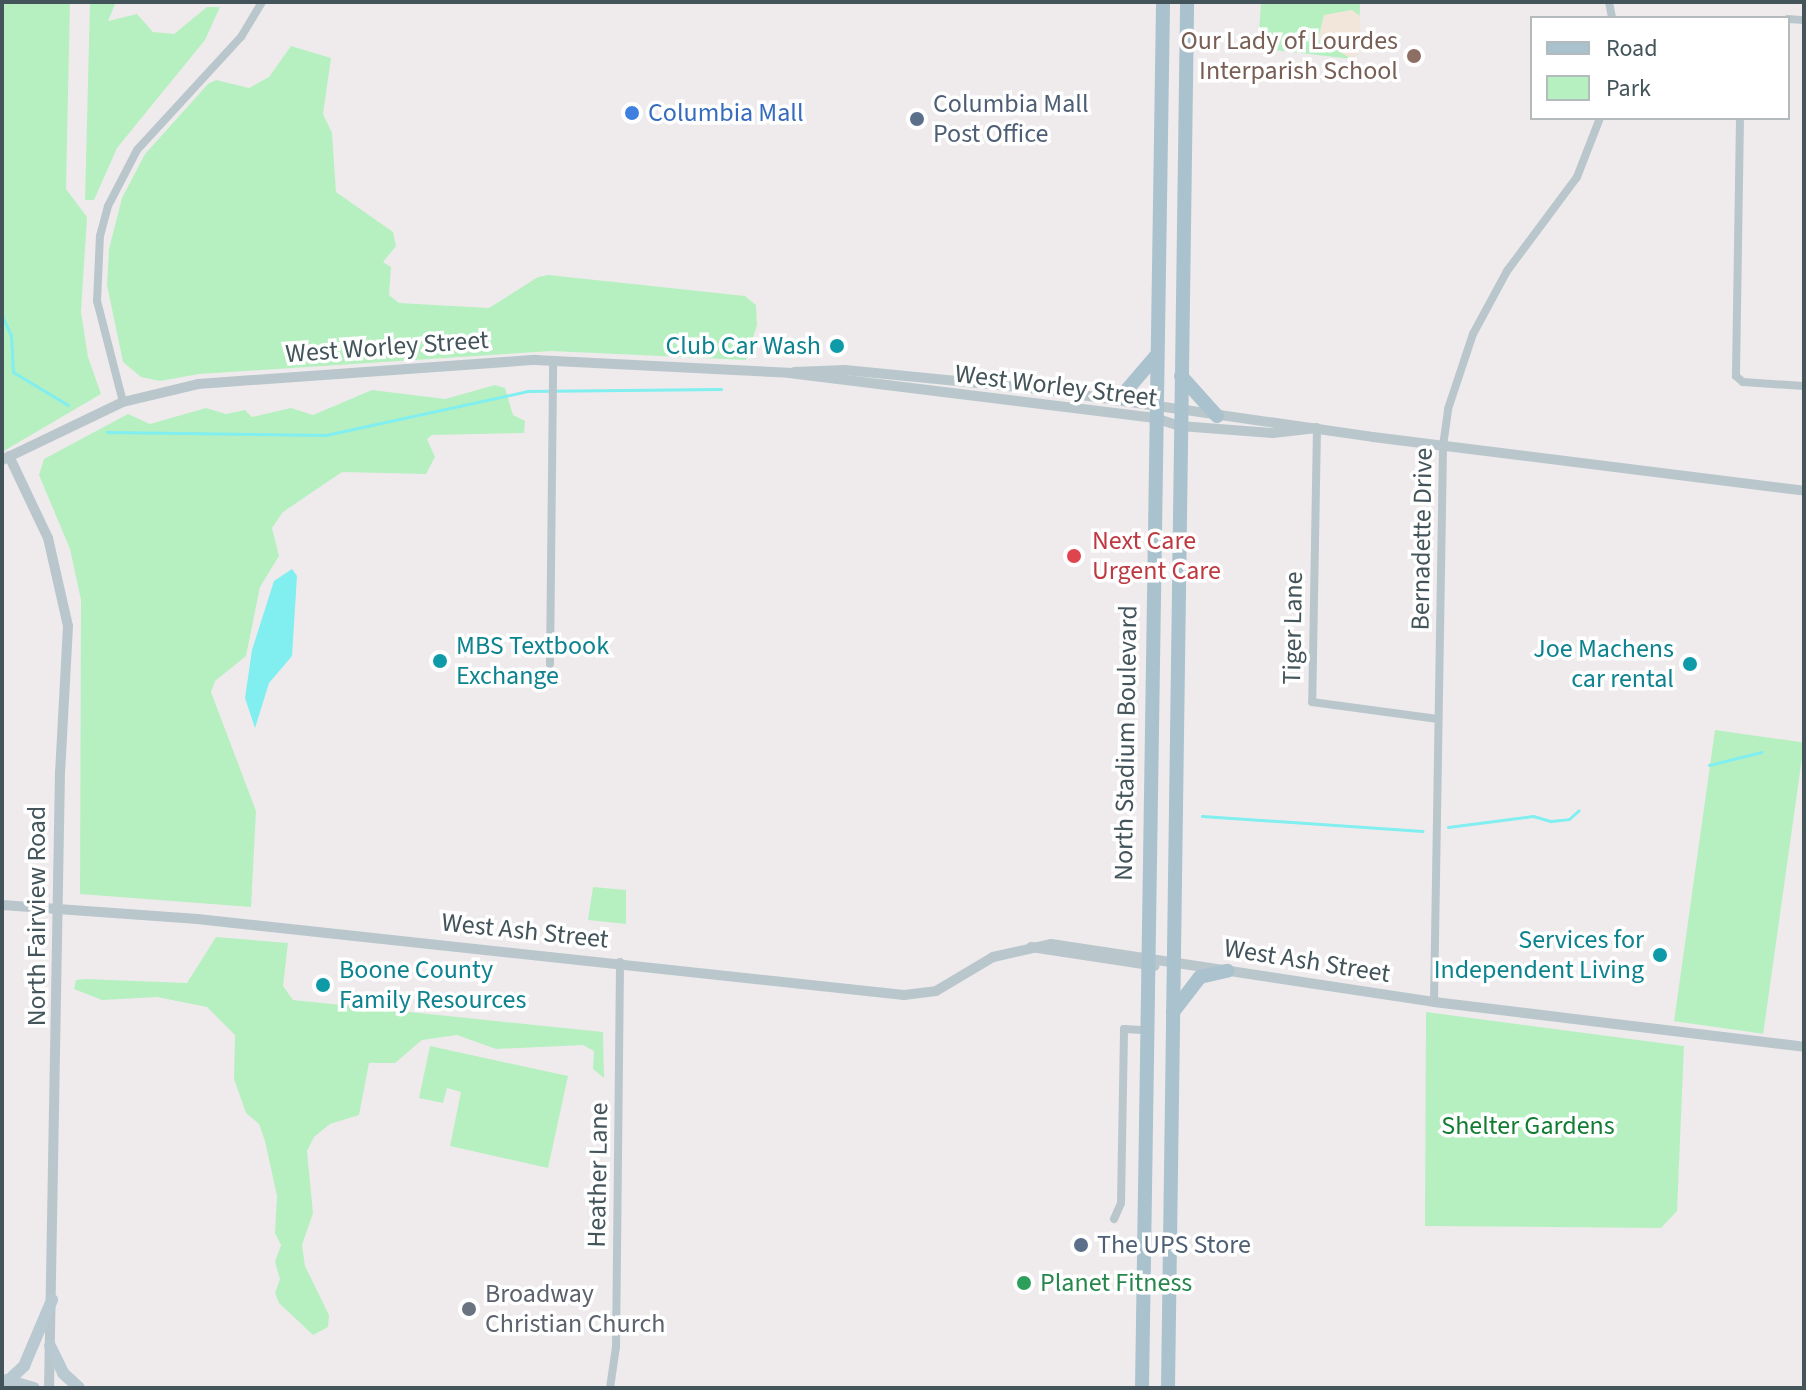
<!DOCTYPE html>
<style>
body{margin:0}
#map{position:relative;width:1806px;height:1390px;overflow:hidden;background:#efebec;font-family:"Source Sans 3",sans-serif}
div>[style]{position:absolute}
.green>*{inset:0;background:#b6f0c1;transform-origin:0 0}
.sand>*{inset:0;background:#f2e6da}
.water>*{inset:0;background:#81eeef}
.stream>*{height:3px;margin:-1.5px;padding:0 1.5px;transform-origin:1.5px;border-radius:1.5px;background:#81eeef}
.minor>*{height:8px;margin:-4px;padding:0 4px;transform-origin:4px;border-radius:4px;background:#b9c7cc}
.tertiary>*{height:10px;margin:-5px;padding:0 5px;transform-origin:5px;border-radius:5px;background:#b9c7cc}
.secondary>*{height:12px;margin:-6px;padding:0 6px;transform-origin:6px;border-radius:6px;background:#b8c9d1}
.primary>*{height:14px;margin:-7px;padding:0 7px;transform-origin:7px;border-radius:7px;background:#a9c2cd}
.dots>*{width:22px;height:22px;translate:-50% -50%;box-sizing:border-box;border:4px solid #fff;border-radius:50%}
span{translate:-50% -50%;white-space:nowrap;text-align:center;line-height:1.15;-webkit-text-stroke:7px #fff;paint-order:stroke}
.education-label{font-size:26px;color:#785e54}
.right{translate:-100% -50%;text-align:right}
.service-label{font-size:26px;color:#4e5e75}
.left{translate:0 -50%;text-align:left}
.shop-label{font-size:26px;color:#366cbe}
.culture-label{font-size:26px;color:#0d838f}
.street-label{font-size:26px;color:#43545a}
.health-label{font-size:26px;color:#be3a42}
.park-label{font-size:26px;color:#127d32}
.leisure-label{font-size:26px;color:#27864d}
.worship-label{font-size:26px;color:#5b616d}
.frame{position:absolute;inset:0;border:4px solid #43545a;pointer-events:none}
.legend{position:absolute;left:1530px;top:16px;width:260px;height:104px;box-sizing:border-box;background:#fff;border:2px solid #b4bbbd;margin:0;padding:10px 14px;list-style:none;font-size:24px;color:#43545a}
.legend li{display:flex;align-items:center;gap:16px;height:40px}
.legend b{width:40px;border:2px solid #b4bbbd}
</style>
<div id="map">
<div class="green">
<i style="clip-path:polygon(2px 2px,70px 2px,66px 189px,87px 217px,81px 312px,88px 357px,101px 394px,2px 452px)"></i>
<i style="clip-path:polygon(90px 2px,116px 2px,108px 21px,137px 14px,153px 32px,174px 34px,207px 7px,220px 7px,205px 40px,117px 148px,94px 200px,85px 200px)"></i>
<i style="clip-path:polygon(1261px 2px,1360px 2px,1359px 53px,1352px 59px,1258px 48px)"></i>
<i style="clip-path:polygon(291px 46px,331px 58px,323px 114px,332px 133px,336px 192px,393px 232px,396px 246px,383px 262px,391px 267px,389px 295px,399px 303px,489px 308px,538px 277px,549px 275px,745px 296px,756px 305px,757px 325px,746px 360px,552px 351px,199px 374px,160px 381px,141px 377px,123px 362px,107px 285px,109px 249px,122px 198px,145px 154px,208px 84px,216px 80px,249px 88px,269px 77px)"></i>
<i style="clip-path:polygon(495px 385px,505px 388px,513px 415px,525px 421px,524px 433px,432px 435px,427px 439px,435px 457px,426px 474px,342px 472px,283px 512px,272px 528px,279px 556px,260px 587px,246px 656px,215px 681px,211px 692px,256px 811px,251px 907px,80px 894px,81px 600px,70px 549px,39px 475px,44px 459px,128px 414px,150px 424px,206px 408px,226px 414px,245px 410px,252px 417px,291px 408px,313px 415px,372px 390px,445px 399px)"></i>
<i style="left:1715px;top:730px;width:90px;height:294px;rotate:8deg"></i>
<i style="clip-path:polygon(593px 887px,626px 890px,626px 924px,588px 920px)"></i>
<i style="clip-path:polygon(216px 937px,288px 943px,283px 986px,293px 1000px,603px 1032px,604px 1078px,593px 1069px,594px 1051px,583px 1045px,496px 1049px,457px 1035px,422px 1040px,395px 1063px,369px 1063px,359px 1115px,330px 1124px,314px 1137px,307px 1151px,313px 1213px,302px 1245px,305px 1266px,329px 1315px,328px 1327px,313px 1335px,279px 1303px,275px 1293px,280px 1279px,275px 1262px,281px 1245px,275px 1233px,277px 1196px,265px 1141px,259px 1124px,246px 1113px,234px 1079px,235px 1035px,207px 1007px,157px 997px,102px 1000px,74px 989px,76px 980px,85px 979px,187px 983px)"></i>
<i style="clip-path:polygon(1426px 1012px,1684px 1046px,1677px 1211px,1661px 1228px,1425px 1226px)"></i>
<i style="clip-path:polygon(430px 1046px,568px 1076px,548px 1168px,450px 1146px,461px 1092px,447px 1088px,443px 1103px,419px 1098px)"></i>
</div>
<div class="sand">
<i style="clip-path:polygon(1352px 10px,1360px 16px,1361px 34px,1359px 53px,1352px 59px,1318px 39px,1324px 15px)"></i>
</div>
<div class="water">
<i style="clip-path:polygon(292px 569px,297px 576px,292px 656px,269px 683px,255px 728px,245px 698px,252px 650px,274px 581px)"></i>
</div>
<div class="stream">
<i style="left:2px;top:316px;width:21px;rotate:65deg"></i>
<i style="left:11px;top:335px;width:37px;rotate:87deg"></i>
<i style="left:13px;top:372px;width:64px;rotate:31deg"></i>
<i style="left:107px;top:432px;width:219px;rotate:0.8deg"></i>
<i style="left:326px;top:435px;width:206px;rotate:-12.3deg"></i>
<i style="left:527px;top:391px;width:194px;rotate:-0.6deg"></i>
<i style="left:1709px;top:765px;width:54px;rotate:-14deg"></i>
<i style="left:1202px;top:816px;width:221px;rotate:3.9deg"></i>
<i style="left:1448px;top:827px;width:86px;rotate:-7.4deg"></i>
<i style="left:1533px;top:816px;width:19px;rotate:16deg"></i>
<i style="left:1551px;top:821px;width:18px;rotate:-6deg"></i>
<i style="left:1569px;top:819px;width:13px;rotate:-42deg"></i>
</div>
<div class="minor">
<i style="left:1609px;top:2px;width:16px;rotate:79deg"></i>
<i style="left:1788px;top:19px;width:16px;rotate:4deg"></i>
<i style="left:1740px;top:118px;width:258px;rotate:90.9deg"></i>
<i style="left:1736px;top:376px;width:9px;rotate:41deg"></i>
<i style="left:1743px;top:382px;width:61px;rotate:3.8deg"></i>
<i style="left:123px;top:402px;width:104px;rotate:-104.4deg"></i>
<i style="left:97px;top:301px;width:65px;rotate:-87.4deg"></i>
<i style="left:100px;top:236px;width:31px;rotate:-75deg"></i>
<i style="left:108px;top:206px;width:63px;rotate:-62.6deg"></i>
<i style="left:137px;top:150px;width:154px;rotate:-47.4deg"></i>
<i style="left:241px;top:37px;width:41px;rotate:-59deg"></i>
<i style="left:1317px;top:428px;width:274px;rotate:91deg"></i>
<i style="left:1312px;top:702px;width:127px;rotate:7.7deg"></i>
<i style="left:550px;top:664px;width:304px;rotate:-89.4deg"></i>
<i style="left:1434px;top:1002px;width:556px;rotate:-89.07deg"></i>
<i style="left:1443px;top:446px;width:37px;rotate:-82deg"></i>
<i style="left:1448px;top:409px;width:79px;rotate:-71.6deg"></i>
<i style="left:1473px;top:334px;width:72px;rotate:-61.6deg"></i>
<i style="left:1507px;top:271px;width:117px;rotate:-53.3deg"></i>
<i style="left:1577px;top:177px;width:63px;rotate:-68.7deg"></i>
<i style="left:1114px;top:1219px;width:17px;rotate:-66deg"></i>
<i style="left:1121px;top:1203px;width:174px;rotate:-89deg"></i>
<i style="left:1124px;top:1029px;width:22px;rotate:3deg"></i>
<i style="left:610px;top:1388px;width:41px;rotate:-81.7deg"></i>
<i style="left:616px;top:1347px;width:385px;rotate:-89.4deg"></i>
</div>
<div class="tertiary">
<i style="left:794px;top:372px;width:51px;rotate:-2.2deg"></i>
<i style="left:845px;top:370px;width:196px;rotate:5.6deg"></i>
<i style="left:1040px;top:389px;width:336px;rotate:8.2deg"></i>
<i style="left:1373px;top:437px;width:434px;rotate:7.1deg"></i>
<i style="left:9px;top:456px;width:91px;rotate:64.6deg"></i>
<i style="left:48px;top:538px;width:90px;rotate:77.2deg"></i>
<i style="left:68px;top:626px;width:146px;rotate:93.1deg"></i>
<i style="left:60px;top:772px;width:616px;rotate:91.02deg"></i>
<i style="left:2px;top:460px;width:134px;rotate:-25.6deg"></i>
<i style="left:123px;top:402px;width:77px;rotate:-13.5deg"></i>
<i style="left:198px;top:384px;width:338px;rotate:-4.1deg"></i>
<i style="left:535px;top:360px;width:254px;rotate:2.9deg"></i>
<i style="left:789px;top:373px;width:369px;rotate:7deg"></i>
<i style="left:1155px;top:418px;width:26px;rotate:18deg"></i>
<i style="left:1180px;top:426px;width:93px;rotate:4.3deg"></i>
<i style="left:1273px;top:433px;width:44px;rotate:-6.5deg"></i>
<i style="left:2px;top:905px;width:196px;rotate:4.1deg"></i>
<i style="left:197px;top:919px;width:711px;rotate:6.14deg"></i>
<i style="left:904px;top:995px;width:32px;rotate:-7deg"></i>
<i style="left:936px;top:991px;width:66px;rotate:-30.8deg"></i>
<i style="left:993px;top:957px;width:59px;rotate:-12.6deg"></i>
<i style="left:1051px;top:944px;width:387px;rotate:8.6deg"></i>
<i style="left:1434px;top:1002px;width:373px;rotate:6.9deg"></i>
<i style="left:1031px;top:947px;width:125px;rotate:8.7deg"></i>
</div>
<div class="secondary">
<i style="left:50px;top:1346px;width:30px;rotate:64deg"></i>
<i style="left:63px;top:1373px;width:22px;rotate:43deg"></i>
<i style="left:6px;top:1380px;width:29px;rotate:16deg"></i>
<i style="left:9px;top:1380px;width:21px;rotate:-43deg"></i>
<i style="left:24px;top:1366px;width:72px;rotate:-67deg"></i>
</div>
<div class="primary">
<i style="left:1181px;top:376px;width:54px;rotate:48deg"></i>
<i style="left:1119px;top:399px;width:57px;rotate:-49.3deg"></i>
<i style="left:1173px;top:1012px;width:44px;rotate:-52.4deg"></i>
<i style="left:1200px;top:977px;width:28px;rotate:-13deg"></i>
<i style="left:1142px;top:1388px;width:1386px;rotate:-89.13deg"></i>
<i style="left:1168px;top:1388px;width:1386px;rotate:-89.21deg"></i>
</div>
<div class="dots">
<i style="left:1414px;top:56px;background:#8d6e63"></i>
<i style="left:632px;top:113px;background:#3f7fe0"></i>
<i style="left:917px;top:119px;background:#5c6f8a"></i>
<i style="left:837px;top:346px;background:#0f9aa8"></i>
<i style="left:1074px;top:556px;background:#e0444e"></i>
<i style="left:440px;top:661px;background:#0f9aa8"></i>
<i style="left:1690px;top:664px;background:#0f9aa8"></i>
<i style="left:1660px;top:955px;background:#0f9aa8"></i>
<i style="left:323px;top:985px;background:#0f9aa8"></i>
<i style="left:1081px;top:1245px;background:#5c6f8a"></i>
<i style="left:1024px;top:1283px;background:#2e9e5b"></i>
<i style="left:469px;top:1309px;background:#6b7280"></i>
</div>
<div class="education-label">
<span class="right" style="left:1398px;top:56px">Our Lady of Lourdes<br>Interparish School</span>
</div>
<div class="service-label">
<span class="left" style="left:933px;top:119px">Columbia Mall<br>Post Office</span>
<span class="left" style="left:1097px;top:1245px">The UPS Store</span>
</div>
<div class="shop-label">
<span class="left" style="left:648px;top:113px">Columbia Mall</span>
</div>
<div class="culture-label">
<span class="right" style="left:821px;top:346px">Club Car Wash</span>
<span class="left" style="left:456px;top:661px">MBS Textbook<br>Exchange</span>
<span class="right" style="left:1674px;top:664px">Joe Machens<br>car rental</span>
<span class="right" style="left:1644px;top:955px">Services for<br>Independent Living</span>
<span class="left" style="left:339px;top:985px">Boone County<br>Family Resources</span>
</div>
<div class="street-label">
<span style="left:387px;top:347px;rotate:-4deg">West Worley Street</span>
<span style="left:1056px;top:386px;rotate:7deg">West Worley Street</span>
<span style="left:1422px;top:539px;rotate:-89deg">Bernadette Drive</span>
<span style="left:1293px;top:628px;rotate:-89deg">Tiger Lane</span>
<span style="left:1126px;top:743px;rotate:-89deg">North Stadium Boulevard</span>
<span style="left:37px;top:916px;rotate:-90deg">North Fairview Road</span>
<span style="left:525px;top:931px;rotate:6deg">West Ash Street</span>
<span style="left:1307px;top:961px;rotate:9deg">West Ash Street</span>
<span style="left:598px;top:1175px;rotate:-89deg">Heather Lane</span>
</div>
<div class="health-label">
<span class="left" style="left:1092px;top:556px">Next Care<br>Urgent Care</span>
</div>
<div class="park-label">
<span style="left:1528px;top:1126px">Shelter Gardens</span>
</div>
<div class="leisure-label">
<span class="left" style="left:1040px;top:1283px">Planet Fitness</span>
</div>
<div class="worship-label">
<span class="left" style="left:485px;top:1309px">Broadway<br>Christian Church</span>
</div>
<div class="frame"></div>
<ul class="legend">
<li><b style="height:10px;background:#a9c2cd"></b>Road</li>
<li><b style="height:22px;background:#b6f0c1"></b>Park</li>
</ul>
</div>
